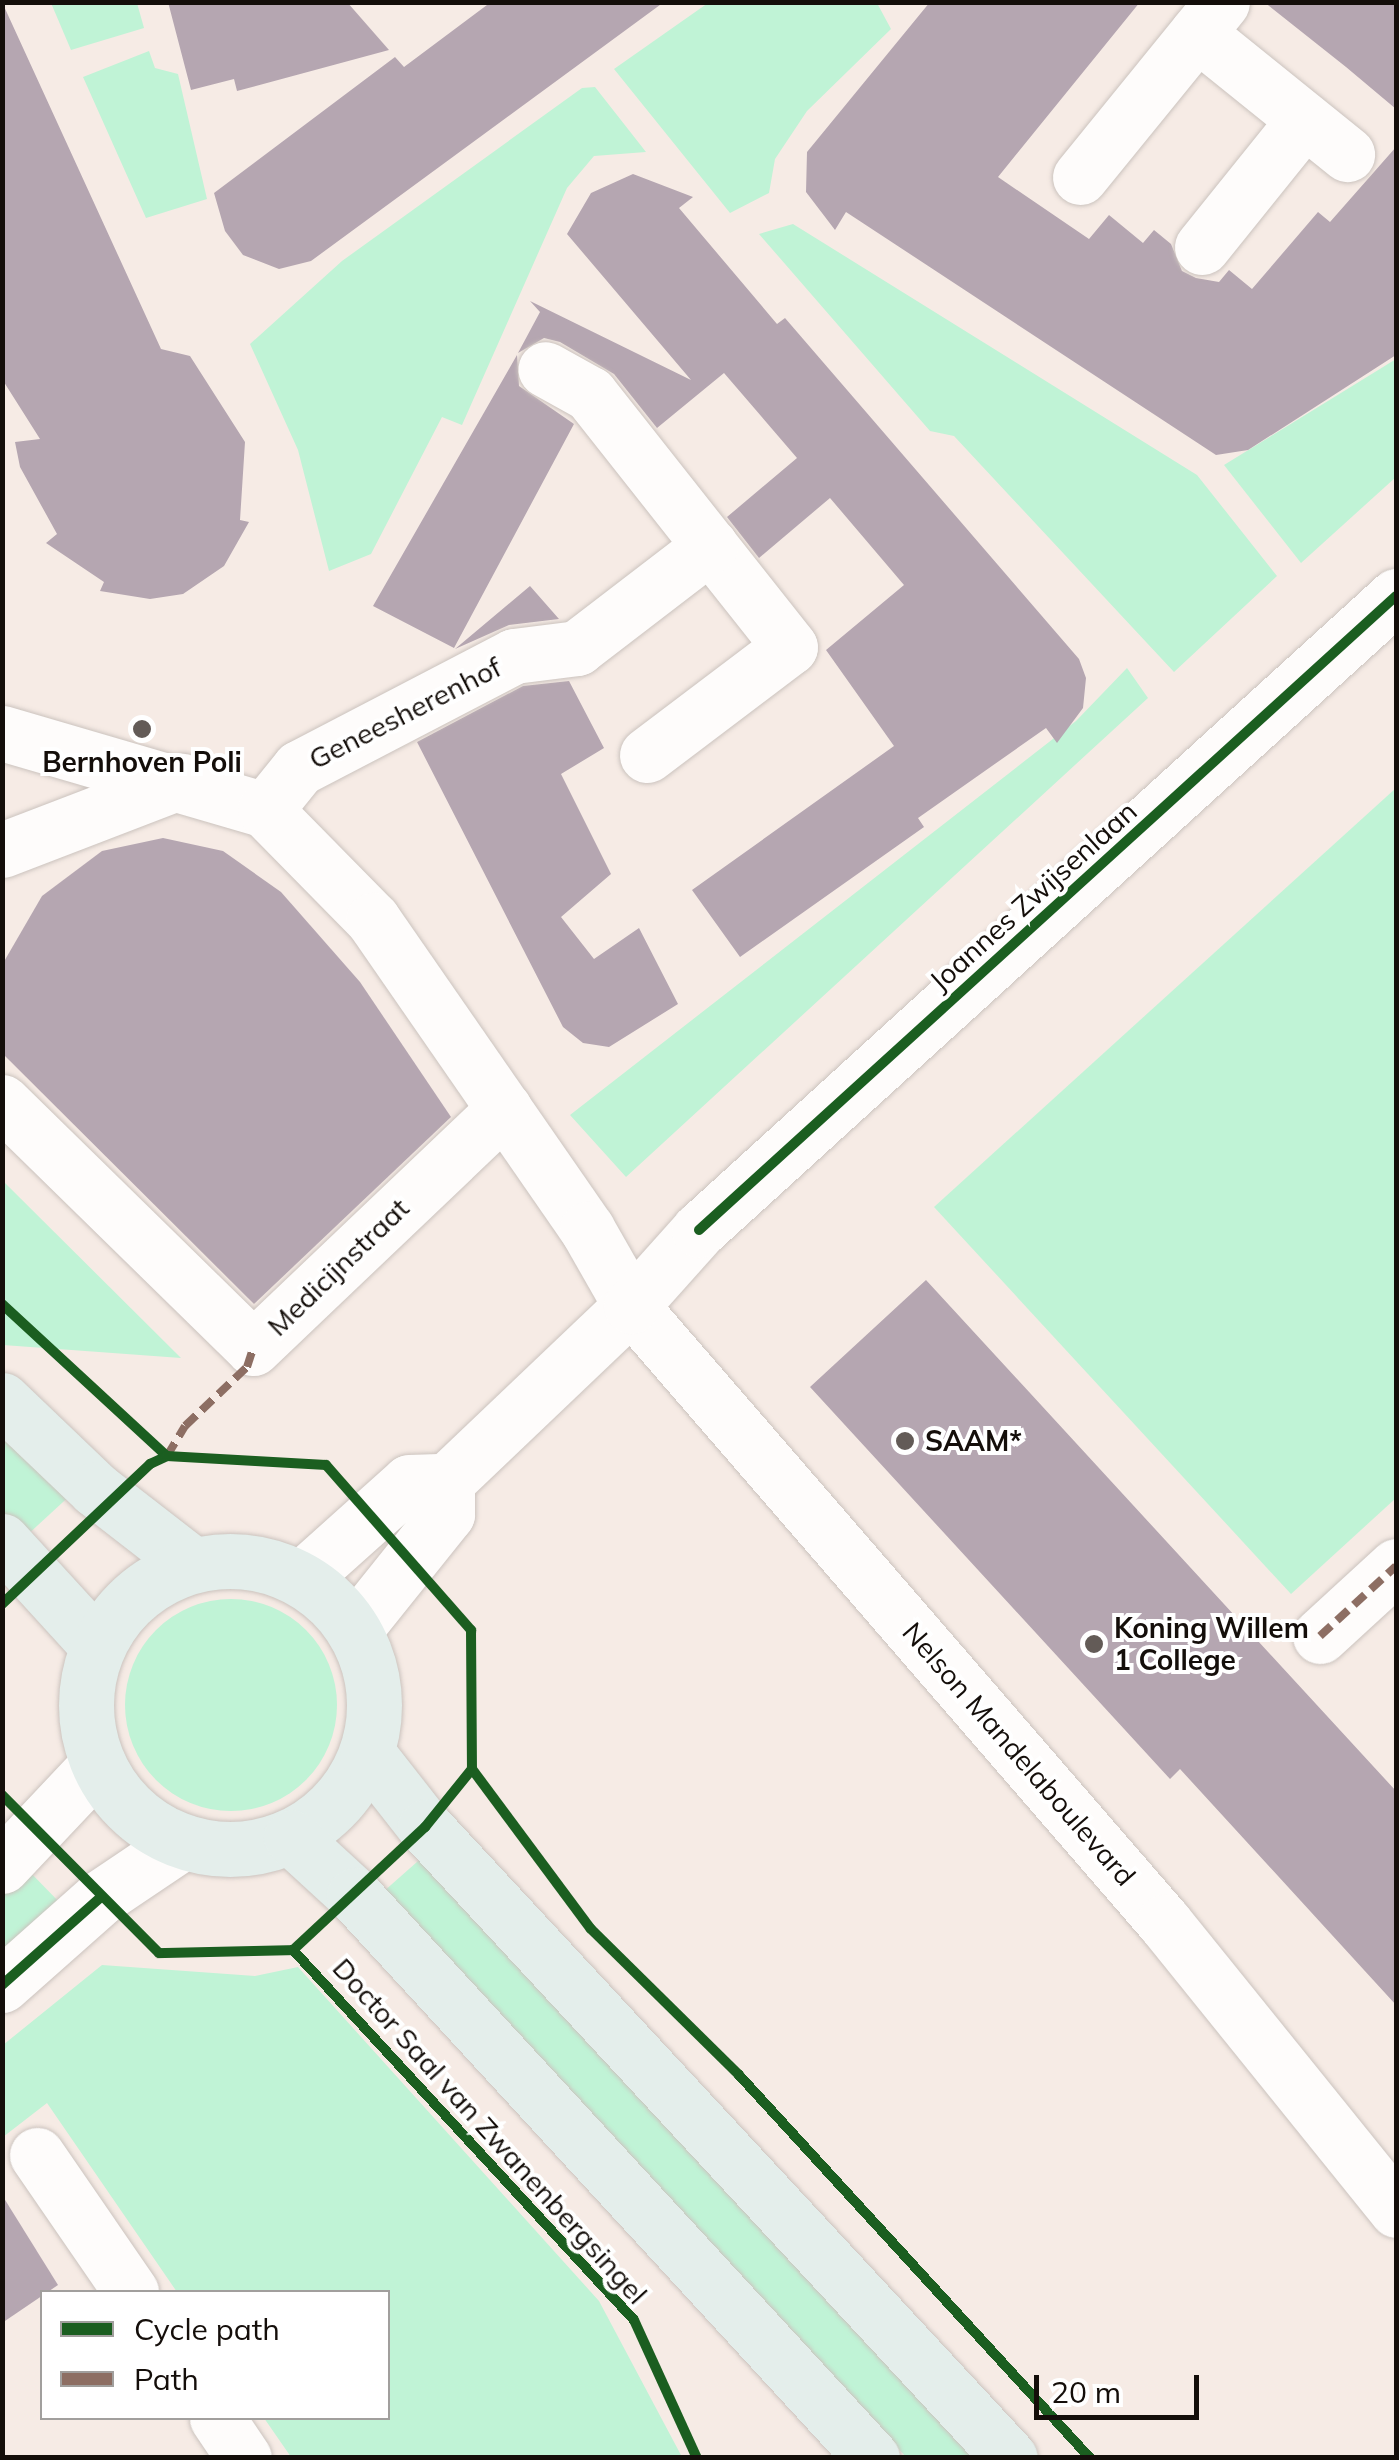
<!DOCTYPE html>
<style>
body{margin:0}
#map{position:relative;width:1399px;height:2460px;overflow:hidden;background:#f6ebe5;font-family:Mulish,sans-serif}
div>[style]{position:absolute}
.green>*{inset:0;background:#c0f3d6}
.round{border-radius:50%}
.building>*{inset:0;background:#b5a6b1}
.roads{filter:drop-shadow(0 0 2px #cbc3be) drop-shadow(0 0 2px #cbc3be)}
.minor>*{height:55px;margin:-27.5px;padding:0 27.5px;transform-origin:27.5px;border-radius:27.5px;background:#fefcfb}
.major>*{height:55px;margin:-27.5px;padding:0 27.5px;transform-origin:27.5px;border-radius:27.5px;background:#e4eeeb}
.major>.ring{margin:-27.5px;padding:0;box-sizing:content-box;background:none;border:55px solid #e4eeeb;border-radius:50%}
.quiet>*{height:8px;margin-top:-4px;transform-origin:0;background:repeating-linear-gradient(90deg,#8d6e63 0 15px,transparent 0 23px)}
.cycleway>*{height:10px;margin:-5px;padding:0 5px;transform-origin:5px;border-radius:5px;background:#1b5e20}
.dots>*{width:28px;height:28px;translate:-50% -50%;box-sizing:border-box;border:5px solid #fff;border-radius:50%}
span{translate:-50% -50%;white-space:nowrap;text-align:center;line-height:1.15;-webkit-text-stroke:8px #fff;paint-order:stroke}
.street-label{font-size:28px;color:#140e0a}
.poi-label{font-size:28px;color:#140e0a;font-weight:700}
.left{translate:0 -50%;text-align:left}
.frame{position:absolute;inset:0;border:5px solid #140e0a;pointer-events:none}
.legend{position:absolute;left:40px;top:2290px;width:350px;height:130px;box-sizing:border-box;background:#fff;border:2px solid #a19f9d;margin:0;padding:12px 18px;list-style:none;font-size:30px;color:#140e0a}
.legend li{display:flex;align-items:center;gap:20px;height:50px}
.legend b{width:50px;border:2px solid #a19f9d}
.scale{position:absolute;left:1034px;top:2375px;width:165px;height:45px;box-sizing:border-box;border:5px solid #140e0a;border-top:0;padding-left:12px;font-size:30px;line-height:35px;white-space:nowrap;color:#140e0a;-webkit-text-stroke:8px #fff;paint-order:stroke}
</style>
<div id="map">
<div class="green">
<i style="clip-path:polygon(51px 3px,137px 3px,144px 28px,71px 50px)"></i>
<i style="clip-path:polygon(708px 3px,877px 3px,891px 29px,807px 111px,775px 159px,769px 193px,730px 213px,614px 69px)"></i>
<i style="clip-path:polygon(149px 51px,155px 68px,178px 74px,207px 199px,146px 218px,83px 77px)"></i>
<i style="clip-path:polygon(595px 87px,646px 152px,594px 156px,567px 188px,462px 425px,442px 417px,371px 554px,329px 571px,298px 450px,250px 344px,342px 261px,582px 88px)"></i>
<i style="clip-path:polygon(793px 224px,1197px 475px,1277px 576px,1174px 672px,954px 436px,930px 431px,759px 234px)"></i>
<i style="clip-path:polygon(1396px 359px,1396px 477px,1301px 563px,1224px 465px)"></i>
<i style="clip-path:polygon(1127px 668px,1148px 698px,626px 1177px,570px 1115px,1076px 721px)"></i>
<i style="clip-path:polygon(1396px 788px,1396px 1498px,1291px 1594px,934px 1207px)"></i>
<i style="clip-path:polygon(3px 1181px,181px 1358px,3px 1345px)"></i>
<i style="clip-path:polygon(2px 1422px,75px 1491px,25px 1537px,3px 1516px)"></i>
<i class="round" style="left:125px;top:1599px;width:212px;height:212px"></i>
<i style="clip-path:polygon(426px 1854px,973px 2457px,906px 2457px,383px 1892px)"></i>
<i style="clip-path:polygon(25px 1867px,65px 1908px,3px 1959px,3px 1887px)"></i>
<i style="clip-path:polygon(102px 1965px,255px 1976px,298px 1967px,599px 2301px,682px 2457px,291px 2457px,264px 2418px,388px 2418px,388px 2292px,177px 2292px,47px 2103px,3px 2137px,3px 2045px)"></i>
</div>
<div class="building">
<i style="clip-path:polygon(2px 2px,161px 349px,190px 356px,245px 442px,240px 520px,249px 522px,224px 566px,183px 594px,150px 599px,100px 591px,104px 582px,46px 543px,57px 534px,20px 467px,15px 442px,40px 439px,2px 379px)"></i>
<i style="clip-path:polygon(168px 2px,347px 2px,389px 50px,237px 91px,234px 79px,191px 90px)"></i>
<i style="clip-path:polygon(491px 2px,664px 2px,311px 261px,279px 269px,243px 255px,225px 231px,214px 193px,395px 57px,404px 67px)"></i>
<i style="clip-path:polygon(930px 2px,1140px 2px,998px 177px,1089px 239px,1109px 215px,1143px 243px,1154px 230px,1171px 244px,1182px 271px,1196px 278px,1219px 282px,1229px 270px,1252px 289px,1318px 212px,1330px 222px,1396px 147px,1396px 355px,1248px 450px,1216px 455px,846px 212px,835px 230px,806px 192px,807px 152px)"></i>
<i style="clip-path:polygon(1264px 2px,1396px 2px,1396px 109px,1346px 67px)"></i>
<i style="clip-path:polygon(633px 174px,693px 197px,679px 208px,777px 324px,785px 318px,1079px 659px,1086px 678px,1083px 708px,1057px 743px,1046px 728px,918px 818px,924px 827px,740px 957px,692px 890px,894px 746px,826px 650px,904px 585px,830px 498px,759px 558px,727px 517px,797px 458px,724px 373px,657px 428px,614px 374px,560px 342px,544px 338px,518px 353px,540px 312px,530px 301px,691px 380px,567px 234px,591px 193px)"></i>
<i style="clip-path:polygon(517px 355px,519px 386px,574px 424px,454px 648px,373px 606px)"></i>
<i style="clip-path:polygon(530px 586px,559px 619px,509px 625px,455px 649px)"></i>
<i style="clip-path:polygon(569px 681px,604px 748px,561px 774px,611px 874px,561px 917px,594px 959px,639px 928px,678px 1004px,609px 1047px,583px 1043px,563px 1027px,417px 742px,523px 686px)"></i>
<i style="clip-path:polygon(163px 838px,223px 851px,281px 892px,360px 982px,451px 1117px,254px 1304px,2px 1053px,2px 965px,42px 896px,102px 851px)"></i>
<i style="clip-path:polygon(926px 1280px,1396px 1791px,1396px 2005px,1180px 1769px,1170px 1779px,810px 1387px)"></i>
<i style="clip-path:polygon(2px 2195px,58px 2285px,2px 2323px)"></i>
</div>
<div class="roads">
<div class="minor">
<i style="left:1197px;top:33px;width:193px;rotate:38.9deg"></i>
<i style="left:1080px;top:177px;width:225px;rotate:-50.9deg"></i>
<i style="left:1202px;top:247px;width:163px;rotate:-51.2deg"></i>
<i style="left:2px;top:733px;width:274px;rotate:16.3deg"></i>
<i style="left:265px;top:810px;width:154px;rotate:45.5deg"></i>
<i style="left:373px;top:920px;width:376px;rotate:55.3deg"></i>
<i style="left:587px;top:1229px;width:89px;rotate:60.3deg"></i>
<i style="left:631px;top:1306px;width:815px;rotate:49.13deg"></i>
<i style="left:1164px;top:1922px;width:370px;rotate:51.1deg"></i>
<i style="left:647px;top:755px;width:179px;rotate:-37.1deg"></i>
<i style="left:790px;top:647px;width:129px;rotate:-128.4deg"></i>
<i style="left:265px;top:810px;width:54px;rotate:-51deg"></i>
<i style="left:299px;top:768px;width:242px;rotate:-27.5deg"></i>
<i style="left:514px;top:656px;width:64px;rotate:-7.2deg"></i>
<i style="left:577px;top:648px;width:168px;rotate:-37.5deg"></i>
<i style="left:710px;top:546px;width:194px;rotate:-128.3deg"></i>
<i style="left:590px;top:394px;width:51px;rotate:-150.9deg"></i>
<i style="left:2px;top:850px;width:193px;rotate:-21deg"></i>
<i style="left:2px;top:1102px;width:351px;rotate:44.4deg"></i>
<i style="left:253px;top:1348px;width:347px;rotate:-43.6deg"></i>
<i style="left:301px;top:1579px;width:145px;rotate:-41.9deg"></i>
<i style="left:409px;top:1482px;width:38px;rotate:-2deg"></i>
<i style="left:447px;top:1481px;width:254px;rotate:-43.6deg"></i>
<i style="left:631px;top:1306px;width:102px;rotate:-48.2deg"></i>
<i style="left:699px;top:1230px;width:942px;rotate:-42.29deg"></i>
<i style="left:354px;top:1630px;width:149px;rotate:-51.3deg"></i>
<i style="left:447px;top:1514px;width:33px;rotate:-90deg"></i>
<i style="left:1320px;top:1636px;width:103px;rotate:-42.6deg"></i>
<i style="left:2px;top:1866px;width:140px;rotate:-46.7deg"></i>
<i style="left:2px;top:1985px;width:132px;rotate:-41.6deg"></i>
<i style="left:101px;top:1897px;width:99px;rotate:-33.9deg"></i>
<i style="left:37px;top:2155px;width:166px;rotate:55.5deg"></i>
<i style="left:217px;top:2418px;width:48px;rotate:56deg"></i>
</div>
<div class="major">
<i style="left:2px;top:1400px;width:129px;rotate:43.7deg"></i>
<i style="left:95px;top:1489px;width:124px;rotate:37.8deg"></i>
<i style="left:2px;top:1541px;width:142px;rotate:47.6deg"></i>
<i class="ring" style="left:86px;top:1561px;width:233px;height:233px"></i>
<i style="left:367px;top:1753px;width:94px;rotate:51.9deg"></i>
<i style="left:425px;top:1827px;width:860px;rotate:47.17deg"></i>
<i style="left:291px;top:1837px;width:86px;rotate:42.6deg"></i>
<i style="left:354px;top:1895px;width:765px;rotate:47.38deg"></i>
</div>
</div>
<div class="quiet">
<i style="left:167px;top:1456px;width:35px;rotate:-59deg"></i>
<i style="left:185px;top:1426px;width:86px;rotate:-43.6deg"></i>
<i style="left:247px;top:1367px;width:20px;rotate:-72deg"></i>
<i style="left:1320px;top:1636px;width:103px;rotate:-42.6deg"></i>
</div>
<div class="cycleway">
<i style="left:699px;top:1230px;width:942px;rotate:-42.29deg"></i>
<i style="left:2px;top:1304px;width:224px;rotate:42.7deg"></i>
<i style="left:2px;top:1604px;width:204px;rotate:-43.4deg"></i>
<i style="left:150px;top:1464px;width:19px;rotate:-25deg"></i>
<i style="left:167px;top:1456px;width:159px;rotate:3.2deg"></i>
<i style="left:326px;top:1465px;width:220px;rotate:48.7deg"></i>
<i style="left:471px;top:1630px;width:139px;rotate:89.6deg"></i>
<i style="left:472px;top:1769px;width:75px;rotate:129deg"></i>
<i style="left:425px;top:1827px;width:180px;rotate:137deg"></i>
<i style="left:293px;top:1950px;width:134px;rotate:178.7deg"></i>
<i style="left:159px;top:1953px;width:223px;rotate:-134.8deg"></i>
<i style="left:472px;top:1769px;width:199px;rotate:53.4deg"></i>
<i style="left:591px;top:1929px;width:208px;rotate:44.6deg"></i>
<i style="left:739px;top:2075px;width:520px;rotate:47.5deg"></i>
<i style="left:293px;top:1950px;width:503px;rotate:47.34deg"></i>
<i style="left:634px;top:2320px;width:152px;rotate:65.5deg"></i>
<i style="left:2px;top:1985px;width:132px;rotate:-41.6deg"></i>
</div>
<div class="dots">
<i style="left:142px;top:729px;background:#635b57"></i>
<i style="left:905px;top:1441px;background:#635b57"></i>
<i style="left:1094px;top:1644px;background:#635b57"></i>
</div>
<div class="street-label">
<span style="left:405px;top:713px;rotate:-27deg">Geneesherenhof</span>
<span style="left:1033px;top:896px;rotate:-42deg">Joannes Zwijsenlaan</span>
<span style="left:338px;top:1267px;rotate:-44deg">Medicijnstraat</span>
<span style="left:1019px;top:1754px;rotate:49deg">Nelson Mandelaboulevard</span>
<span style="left:490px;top:2131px;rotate:48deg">Doctor Saal van Zwanenbergsingel</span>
</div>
<div class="poi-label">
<span style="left:142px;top:762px">Bernhoven Poli</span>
<span class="left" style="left:925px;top:1441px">SAAM*</span>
<span class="left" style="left:1114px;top:1644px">Koning Willem<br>1 College</span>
</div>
<div class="frame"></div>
<ul class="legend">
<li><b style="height:12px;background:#1b5e20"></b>Cycle path</li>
<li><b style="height:12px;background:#8d6e63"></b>Path</li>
</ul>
<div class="scale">20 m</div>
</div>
